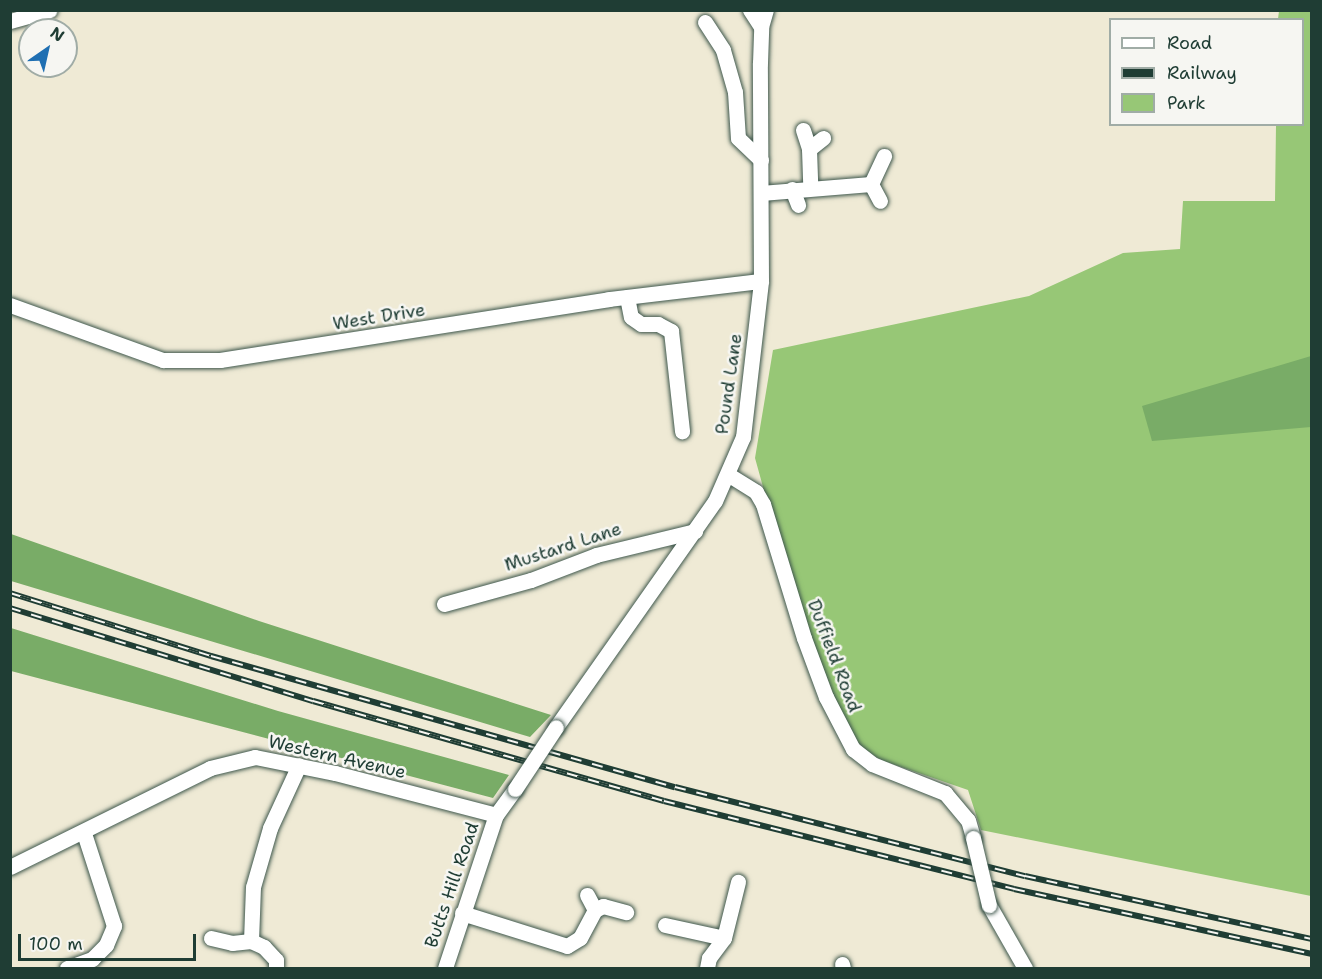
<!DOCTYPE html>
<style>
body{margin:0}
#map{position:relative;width:1322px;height:979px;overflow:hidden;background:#efead5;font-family:"Shantell Sans",sans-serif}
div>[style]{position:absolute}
.green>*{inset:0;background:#97c776}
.forest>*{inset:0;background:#79ac67}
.roads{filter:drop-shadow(0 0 2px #3e574c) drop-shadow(0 0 2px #3e574c)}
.minor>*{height:15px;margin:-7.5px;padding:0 7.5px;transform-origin:7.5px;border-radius:7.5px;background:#fff}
.rail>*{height:6px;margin-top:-3px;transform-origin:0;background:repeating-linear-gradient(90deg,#f6f6f2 0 11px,#1f3d34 0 22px);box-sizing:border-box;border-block:2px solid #1f3d34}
.bridges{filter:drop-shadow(0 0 2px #3e574c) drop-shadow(0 0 2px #3e574c)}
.minor-bridge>*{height:15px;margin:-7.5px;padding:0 7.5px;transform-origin:7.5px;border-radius:7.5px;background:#fff}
span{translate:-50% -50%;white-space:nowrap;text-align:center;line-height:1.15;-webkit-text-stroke:5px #f6f6f2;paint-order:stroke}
.street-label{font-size:18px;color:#1f3d34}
.frame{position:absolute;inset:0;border:12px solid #1f3d34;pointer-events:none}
.legend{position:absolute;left:1109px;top:18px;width:195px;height:108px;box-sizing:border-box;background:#f6f6f2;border:2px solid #a0aca6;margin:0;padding:8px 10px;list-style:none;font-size:18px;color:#1f3d34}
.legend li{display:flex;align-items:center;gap:12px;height:30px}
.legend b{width:30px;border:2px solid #a0aca6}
.north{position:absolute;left:18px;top:18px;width:60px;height:60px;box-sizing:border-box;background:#f6f6f2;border:2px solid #a0aca6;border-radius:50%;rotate:34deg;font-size:16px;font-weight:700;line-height:24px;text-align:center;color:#1f3d34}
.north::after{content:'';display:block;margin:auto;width:21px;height:27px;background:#1f6fb2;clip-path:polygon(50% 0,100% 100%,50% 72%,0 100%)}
.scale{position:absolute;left:18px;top:934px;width:178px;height:27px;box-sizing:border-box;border:3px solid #1f3d34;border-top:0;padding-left:8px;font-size:18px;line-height:21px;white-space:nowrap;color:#1f3d34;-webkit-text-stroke:4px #f6f6f2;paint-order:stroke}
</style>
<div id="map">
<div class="green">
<i style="clip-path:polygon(1279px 11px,1311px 11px,1311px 896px,981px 830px,968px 790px,881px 760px,852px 741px,790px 584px,755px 458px,773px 350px,1029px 296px,1123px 253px,1180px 249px,1183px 201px,1275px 201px,1276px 125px,1302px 124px,1302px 20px,1278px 19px)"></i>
</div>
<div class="forest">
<i style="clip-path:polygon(1311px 356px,1311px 427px,1152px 441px,1142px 406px)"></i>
<i style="clip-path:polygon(11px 534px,259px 621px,551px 715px,530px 737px,11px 581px)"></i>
<i style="clip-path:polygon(11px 628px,278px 711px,509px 775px,493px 798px,11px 671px)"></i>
</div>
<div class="roads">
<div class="minor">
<i style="left:750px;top:10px;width:20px;rotate:57deg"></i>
<i style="left:10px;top:21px;width:41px;rotate:-15.4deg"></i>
<i style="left:705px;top:22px;width:33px;rotate:57deg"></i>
<i style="left:723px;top:50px;width:44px;rotate:74.1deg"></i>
<i style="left:735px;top:92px;width:46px;rotate:86.3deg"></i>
<i style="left:738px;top:138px;width:32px;rotate:44deg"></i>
<i style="left:803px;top:130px;width:20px;rotate:72deg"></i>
<i style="left:809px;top:149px;width:37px;rotate:88deg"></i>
<i style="left:809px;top:149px;width:18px;rotate:-38deg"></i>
<i style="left:871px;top:184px;width:19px;rotate:62deg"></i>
<i style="left:792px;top:189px;width:17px;rotate:69deg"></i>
<i style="left:761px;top:193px;width:110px;rotate:-4.7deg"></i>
<i style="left:871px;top:184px;width:31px;rotate:-65deg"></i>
<i style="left:627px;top:297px;width:20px;rotate:79deg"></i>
<i style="left:631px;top:317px;width:12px;rotate:35deg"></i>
<i style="left:641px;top:324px;width:17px"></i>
<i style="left:658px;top:324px;width:15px;rotate:28deg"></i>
<i style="left:671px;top:331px;width:101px;rotate:83.7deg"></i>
<i style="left:10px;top:305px;width:163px;rotate:19.8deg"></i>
<i style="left:163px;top:360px;width:57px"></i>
<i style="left:220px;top:360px;width:394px;rotate:-8.9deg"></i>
<i style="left:609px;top:299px;width:153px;rotate:-6.8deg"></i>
<i style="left:729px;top:475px;width:32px;rotate:32deg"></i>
<i style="left:756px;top:492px;width:14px;rotate:60deg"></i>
<i style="left:763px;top:504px;width:140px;rotate:73deg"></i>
<i style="left:804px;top:638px;width:63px;rotate:69.6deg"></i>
<i style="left:826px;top:697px;width:59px;rotate:62.6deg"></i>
<i style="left:853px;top:749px;width:24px;rotate:38deg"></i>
<i style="left:872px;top:764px;width:79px;rotate:21.7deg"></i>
<i style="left:945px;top:793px;width:35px;rotate:50deg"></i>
<i style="left:968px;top:820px;width:19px;rotate:74deg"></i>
<i style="left:444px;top:604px;width:90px;rotate:-15.4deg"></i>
<i style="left:531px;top:580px;width:70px;rotate:-21deg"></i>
<i style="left:596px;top:555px;width:102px;rotate:-13.6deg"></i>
<i style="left:556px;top:727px;width:276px;rotate:-54.9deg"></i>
<i style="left:715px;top:501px;width:70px;rotate:-66.4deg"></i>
<i style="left:743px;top:437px;width:157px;rotate:-83.4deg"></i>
<i style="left:761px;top:281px;width:218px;rotate:-90.3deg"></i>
<i style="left:760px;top:63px;width:36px;rotate:-88deg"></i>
<i style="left:761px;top:27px;width:18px;rotate:-74deg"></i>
<i style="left:10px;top:867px;width:223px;rotate:-26.3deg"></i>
<i style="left:210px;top:768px;width:46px;rotate:-13.7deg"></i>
<i style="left:255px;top:757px;width:82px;rotate:11.3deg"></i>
<i style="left:335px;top:773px;width:166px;rotate:14.6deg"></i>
<i style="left:989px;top:905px;width:73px;rotate:60.3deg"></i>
<i style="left:595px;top:910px;width:9px;rotate:-27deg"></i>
<i style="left:603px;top:906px;width:24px;rotate:15deg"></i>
<i style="left:462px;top:913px;width:110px;rotate:17.4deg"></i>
<i style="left:567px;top:946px;width:15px;rotate:-32deg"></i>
<i style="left:580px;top:938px;width:32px;rotate:-62deg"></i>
<i style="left:595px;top:910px;width:17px;rotate:-118deg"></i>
<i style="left:665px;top:925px;width:60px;rotate:12.4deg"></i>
<i style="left:211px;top:938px;width:22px;rotate:13deg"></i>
<i style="left:232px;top:943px;width:19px;rotate:-6deg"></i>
<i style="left:842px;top:964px;width:4px;rotate:76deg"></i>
<i style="left:276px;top:966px;width:6px;rotate:-90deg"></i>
<i style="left:276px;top:960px;width:18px;rotate:-133deg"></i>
<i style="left:264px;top:947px;width:14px;rotate:-155deg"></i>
<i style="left:251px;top:941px;width:54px;rotate:-87.9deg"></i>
<i style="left:253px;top:887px;width:61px;rotate:-73.9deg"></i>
<i style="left:270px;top:828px;width:69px;rotate:-65.3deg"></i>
<i style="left:67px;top:968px;width:27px;rotate:-20deg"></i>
<i style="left:92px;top:959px;width:20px;rotate:-45deg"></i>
<i style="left:106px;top:945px;width:21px;rotate:-67deg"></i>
<i style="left:114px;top:926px;width:98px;rotate:-107.9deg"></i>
<i style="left:445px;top:968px;width:161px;rotate:-71.6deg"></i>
<i style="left:496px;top:815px;width:32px;rotate:-54deg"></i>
<i style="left:707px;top:968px;width:10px;rotate:-79deg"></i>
<i style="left:709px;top:958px;width:25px;rotate:-53deg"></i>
<i style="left:724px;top:938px;width:58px;rotate:-76deg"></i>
</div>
</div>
<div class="rail">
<i style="left:10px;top:593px;width:211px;rotate:17.4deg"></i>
<i style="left:211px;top:656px;width:482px;rotate:15.8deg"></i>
<i style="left:675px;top:787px;width:361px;rotate:14.3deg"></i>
<i style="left:1025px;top:876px;width:294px;rotate:12.4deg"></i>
<i style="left:10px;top:608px;width:317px;rotate:17.1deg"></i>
<i style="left:313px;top:701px;width:365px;rotate:15.9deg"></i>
<i style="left:664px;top:801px;width:361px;rotate:14.1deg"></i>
<i style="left:1014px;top:889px;width:305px;rotate:12.3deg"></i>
</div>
<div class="bridges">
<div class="minor-bridge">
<i style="left:515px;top:789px;width:74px;rotate:-56.5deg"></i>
<i style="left:973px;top:838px;width:69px;rotate:76.6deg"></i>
</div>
</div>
<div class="street-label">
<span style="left:379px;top:317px;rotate:-9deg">West Drive</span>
<span style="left:729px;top:384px;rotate:-82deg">Pound Lane</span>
<span style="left:563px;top:547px;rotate:-18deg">Mustard Lane</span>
<span style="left:834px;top:656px;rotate:69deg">Duffield Road</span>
<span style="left:337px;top:757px;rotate:13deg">Western Avenue</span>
<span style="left:452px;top:885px;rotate:-71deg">Butts Hill Road</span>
</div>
<div class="frame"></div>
<ul class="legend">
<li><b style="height:8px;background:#fff"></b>Road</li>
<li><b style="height:8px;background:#1f3d34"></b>Railway</li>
<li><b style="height:16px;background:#97c776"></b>Park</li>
</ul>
<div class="north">N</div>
<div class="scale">100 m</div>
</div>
